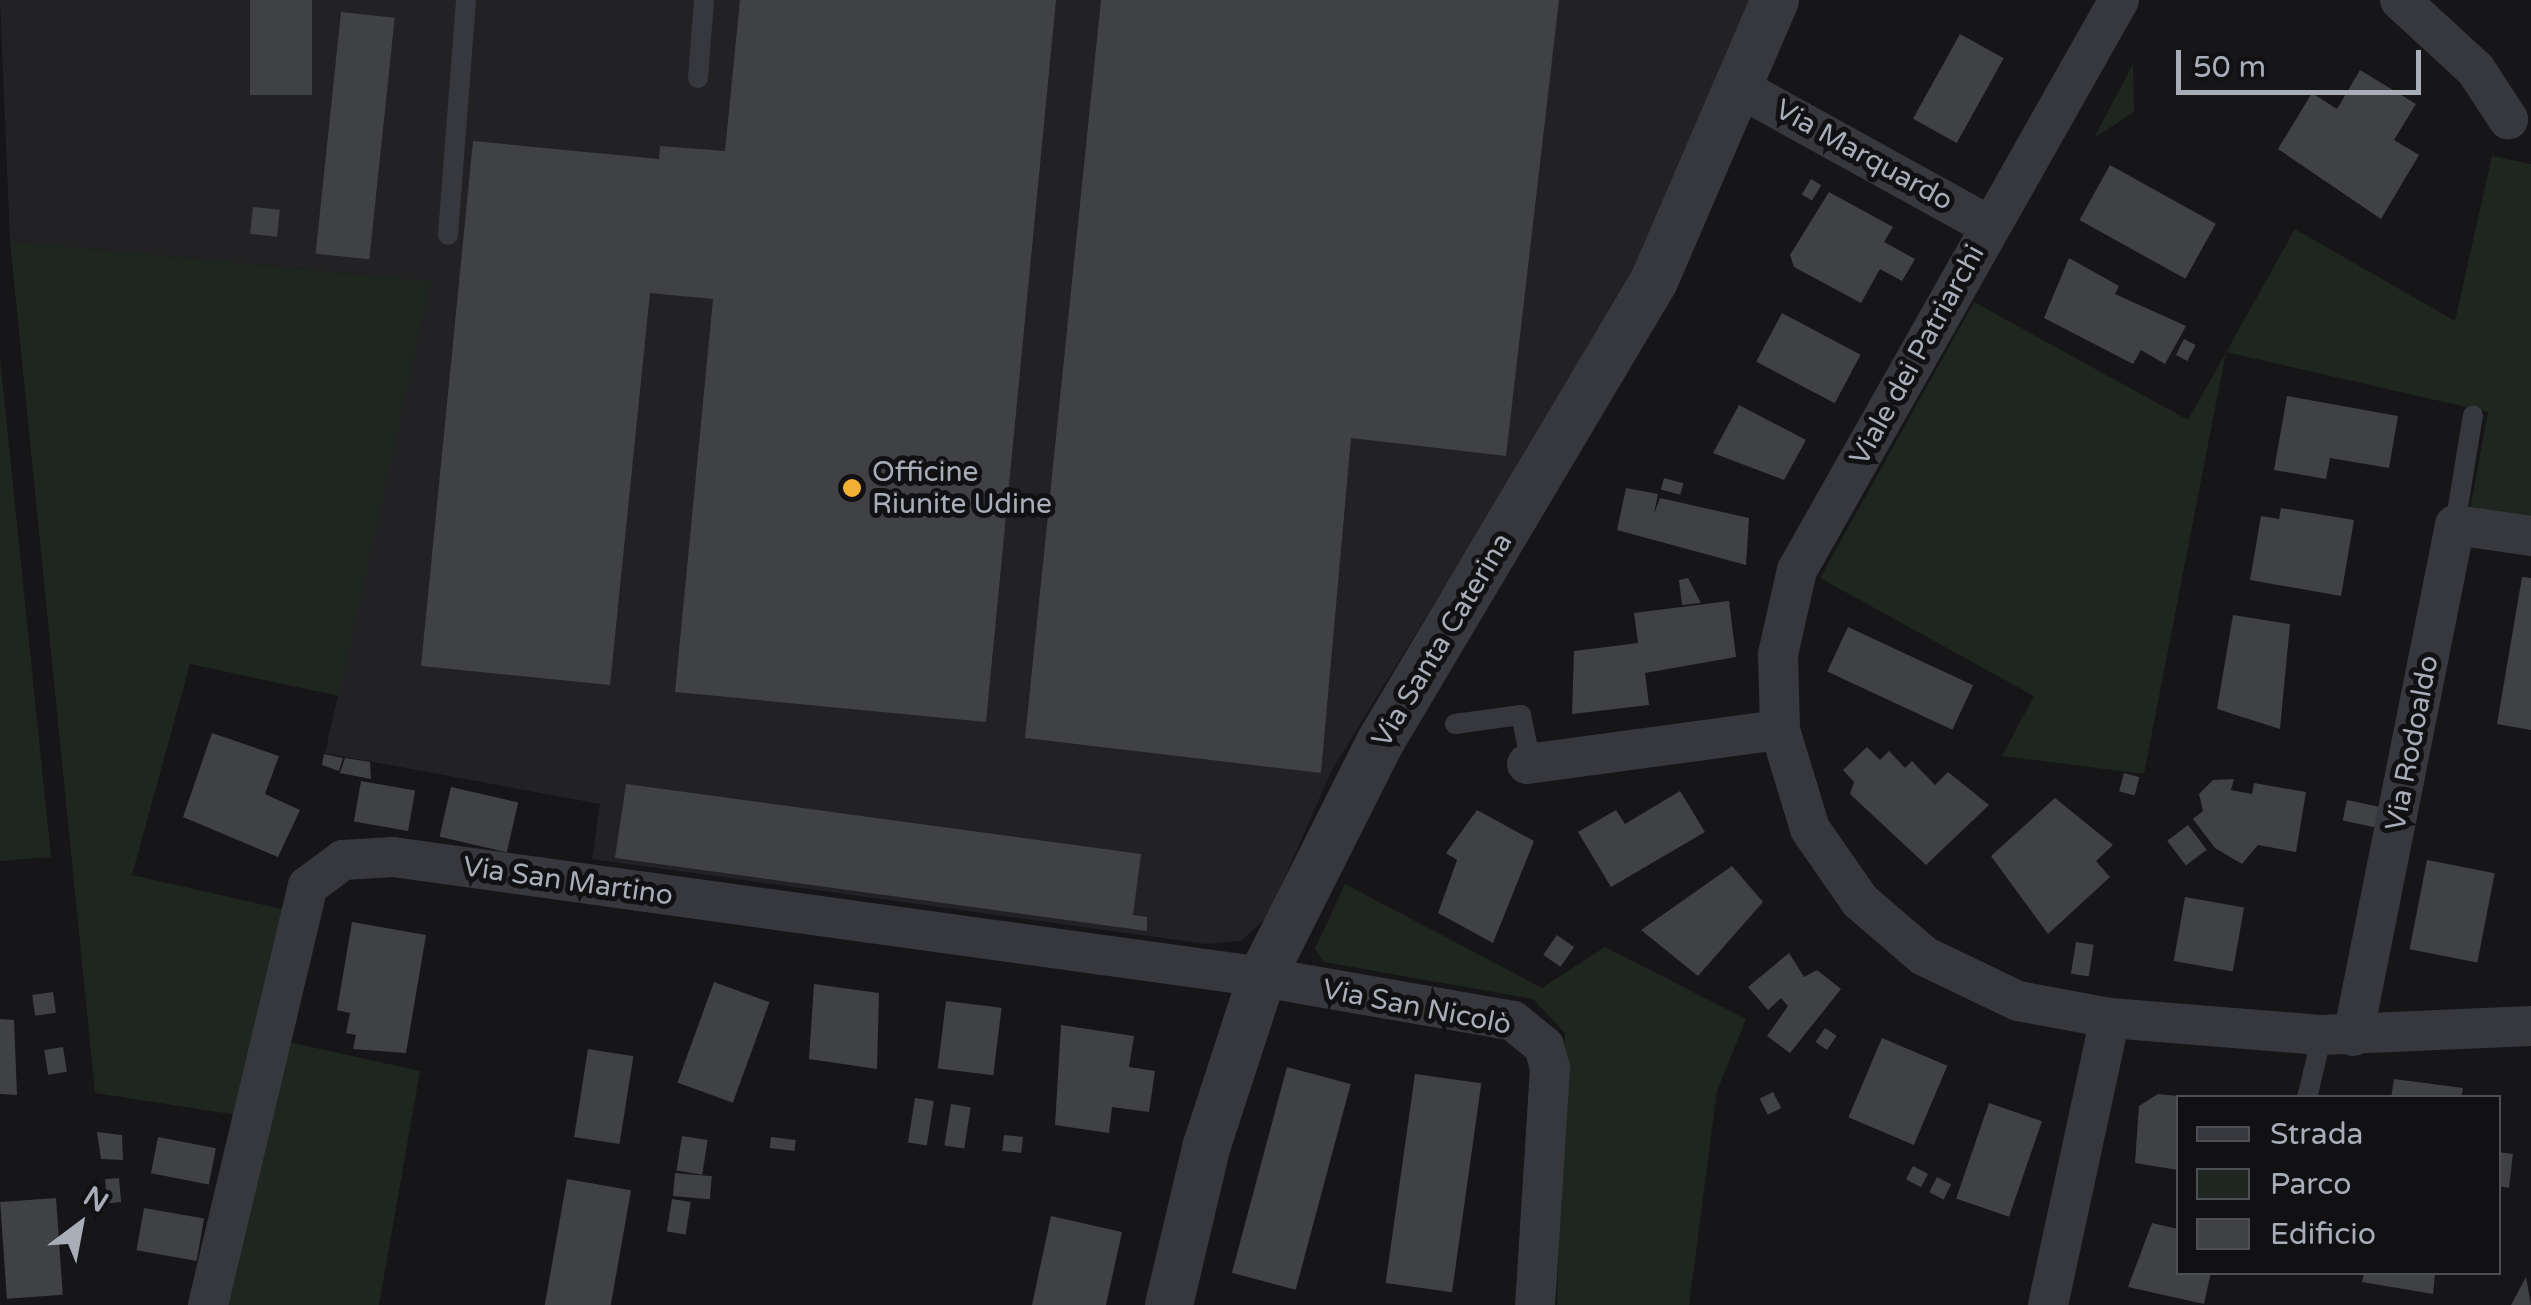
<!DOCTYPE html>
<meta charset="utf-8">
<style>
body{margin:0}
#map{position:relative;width:2531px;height:1305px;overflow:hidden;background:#161618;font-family:"Varela Round",sans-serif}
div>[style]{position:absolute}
.built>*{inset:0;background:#222225}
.green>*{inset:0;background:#1e261f}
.building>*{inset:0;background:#404145;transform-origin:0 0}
.service>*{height:20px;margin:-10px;padding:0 10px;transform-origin:10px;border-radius:10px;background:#37383d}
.minor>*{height:40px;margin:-20px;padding:0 20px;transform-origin:20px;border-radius:20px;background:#37383d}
.tertiary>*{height:48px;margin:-24px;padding:0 24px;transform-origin:24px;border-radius:24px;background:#37383d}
.dots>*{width:28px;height:28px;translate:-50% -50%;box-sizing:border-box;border:5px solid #111113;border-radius:50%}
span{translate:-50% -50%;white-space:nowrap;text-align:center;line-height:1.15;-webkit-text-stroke:10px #111113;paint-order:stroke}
.street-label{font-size:28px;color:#a8adb8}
.poi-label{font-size:28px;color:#a8adb8}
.left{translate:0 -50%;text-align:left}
.legend{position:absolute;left:2176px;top:1095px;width:325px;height:180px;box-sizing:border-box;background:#111113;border:2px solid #4d4f55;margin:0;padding:12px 18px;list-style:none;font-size:30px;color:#a8adb8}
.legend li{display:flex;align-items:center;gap:20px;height:50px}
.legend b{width:50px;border:2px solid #4d4f55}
.north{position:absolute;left:30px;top:1175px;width:100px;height:100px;-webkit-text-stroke:8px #111113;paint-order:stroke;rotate:32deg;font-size:28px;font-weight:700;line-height:40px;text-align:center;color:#a8adb8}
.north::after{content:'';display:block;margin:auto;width:35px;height:45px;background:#a8adb8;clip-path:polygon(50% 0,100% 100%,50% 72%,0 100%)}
.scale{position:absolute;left:2176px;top:50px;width:245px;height:45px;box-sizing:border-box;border:5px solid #a8adb8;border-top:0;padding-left:12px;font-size:30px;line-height:35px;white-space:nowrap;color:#a8adb8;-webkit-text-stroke:8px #111113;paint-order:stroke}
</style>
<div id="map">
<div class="built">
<i style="clip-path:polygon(0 0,1752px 0,1632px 280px,1332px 770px,1267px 917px,1241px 941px,1206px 944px,592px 859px,600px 804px,325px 753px,431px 281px,10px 241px)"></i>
</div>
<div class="green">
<i style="clip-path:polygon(2133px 64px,2134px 112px,2094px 138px)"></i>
<i style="clip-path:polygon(2492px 156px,2531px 164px,2531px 520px,2470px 510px,2488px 412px,2226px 352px,2144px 774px,2002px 756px,2034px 696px,1820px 578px,1974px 302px,2188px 420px,2295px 229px,2455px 321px)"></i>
<i style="clip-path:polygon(10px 241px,431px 281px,339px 696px,190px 664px,132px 875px,282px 909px,237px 1115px,95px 1093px)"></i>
<i style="clip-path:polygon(0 358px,51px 857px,0 861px)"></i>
<i style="clip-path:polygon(1345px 884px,1542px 988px,1605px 947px,1746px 1019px,1717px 1091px,1689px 1305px,1557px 1305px,1565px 1033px,1533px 999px,1324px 962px,1315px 949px)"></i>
<i style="clip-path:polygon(284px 1041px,420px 1071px,379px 1305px,221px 1305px)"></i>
</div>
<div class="building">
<i style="left:250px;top:0;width:62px;height:95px"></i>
<i style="clip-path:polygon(740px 0,1056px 0,986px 722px,675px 692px,713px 299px,650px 293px,610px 685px,421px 666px,473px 141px,659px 159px,660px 146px,725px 151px)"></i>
<i style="clip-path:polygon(1101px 0,1559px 0,1506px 456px,1351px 438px,1321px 773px,1025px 738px)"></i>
<i style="left:341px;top:12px;width:54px;height:243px;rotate:6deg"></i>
<i style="left:1960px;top:34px;width:50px;height:97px;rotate:29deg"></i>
<i style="clip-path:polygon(2360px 70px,2416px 104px,2394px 140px,2419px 155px,2381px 219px,2278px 149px,2312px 93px,2337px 109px)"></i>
<i style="left:2110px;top:165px;width:121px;height:63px;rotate:29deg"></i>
<i style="left:1811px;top:179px;width:12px;height:18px;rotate:31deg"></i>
<i style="clip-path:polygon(1829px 192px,1893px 227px,1884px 242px,1915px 259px,1902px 281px,1880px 269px,1861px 303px,1794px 267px,1790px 255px)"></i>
<i style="left:253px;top:207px;width:27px;height:27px;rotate:6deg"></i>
<i style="clip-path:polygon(2069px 258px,2119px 286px,2115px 294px,2186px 326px,2165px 364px,2141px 350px,2133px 364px,2044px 318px)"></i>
<i style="left:1782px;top:313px;width:89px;height:55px;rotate:28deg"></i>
<i style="left:2184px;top:339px;width:13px;height:18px;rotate:27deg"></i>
<i style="clip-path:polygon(2287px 396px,2398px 416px,2389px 468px,2330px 458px,2326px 479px,2274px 470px)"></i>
<i style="clip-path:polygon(1739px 405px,1806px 440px,1784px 480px,1713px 453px)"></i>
<i style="left:1664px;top:478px;width:20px;height:12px;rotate:15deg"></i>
<i style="clip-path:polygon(1626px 488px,1658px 494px,1654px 514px,1660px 498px,1749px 518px,1746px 565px,1617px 530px)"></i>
<i style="clip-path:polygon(2281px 508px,2354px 520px,2341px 596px,2250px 580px,2261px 516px,2279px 519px)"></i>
<i style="clip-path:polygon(2522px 577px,2531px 578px,2531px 730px,2497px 724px)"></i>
<i style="clip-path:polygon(1688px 578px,1701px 603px,1682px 605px,1679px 580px)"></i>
<i style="clip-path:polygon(1729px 601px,1736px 657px,1645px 673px,1649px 705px,1572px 714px,1574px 651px,1638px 643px,1634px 613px)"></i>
<i style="clip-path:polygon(2233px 615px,2290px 624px,2280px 729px,2217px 709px)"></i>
<i style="left:1848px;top:627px;width:138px;height:49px;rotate:25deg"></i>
<i style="clip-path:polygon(212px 733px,279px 756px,265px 794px,300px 810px,278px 857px,183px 817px)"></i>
<i style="clip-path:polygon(1867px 747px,1880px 760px,1889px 751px,1905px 768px,1912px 761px,1935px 785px,1948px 772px,1989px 805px,1926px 865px,1850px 794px,1854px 782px,1843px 770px)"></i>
<i style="clip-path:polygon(324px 754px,343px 758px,339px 771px,322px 765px)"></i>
<i style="clip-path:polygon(345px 758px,370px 762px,371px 779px,340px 773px)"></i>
<i style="left:2124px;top:773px;width:16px;height:19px;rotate:15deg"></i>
<i style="clip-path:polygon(2234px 779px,2231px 790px,2252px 794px,2254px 783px,2306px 792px,2296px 852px,2258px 845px,2242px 864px,2215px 848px,2193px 819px,2203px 811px,2199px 794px,2213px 780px)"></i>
<i style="left:361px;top:781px;width:55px;height:41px;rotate:10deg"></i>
<i style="clip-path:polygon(626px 784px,1141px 854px,1133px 915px,1147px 917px,1147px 931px,615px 858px)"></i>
<i style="left:451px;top:787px;width:69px;height:51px;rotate:13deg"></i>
<i style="clip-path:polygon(1680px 791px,1705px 832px,1611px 887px,1578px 832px,1616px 810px,1625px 824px)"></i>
<i style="clip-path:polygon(2055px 798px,2113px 845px,2096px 861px,2110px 877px,2048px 934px,1991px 856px)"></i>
<i style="left:2347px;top:800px;width:35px;height:21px;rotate:12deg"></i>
<i style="clip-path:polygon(1477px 810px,1534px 841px,1493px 943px,1438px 913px,1457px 860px,1446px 853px)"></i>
<i style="left:2188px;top:825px;width:31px;height:26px;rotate:53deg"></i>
<i style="left:2427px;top:860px;width:69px;height:91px;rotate:11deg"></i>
<i style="clip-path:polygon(1732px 866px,1763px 902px,1698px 976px,1641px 930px)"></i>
<i style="left:2185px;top:897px;width:60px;height:65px;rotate:10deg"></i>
<i style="clip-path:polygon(352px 922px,426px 935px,406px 1053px,353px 1049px,356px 1035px,346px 1033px,350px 1013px,337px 1010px)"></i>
<i style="left:1557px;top:935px;width:21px;height:24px;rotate:35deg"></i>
<i style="left:2076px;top:942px;width:18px;height:32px;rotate:9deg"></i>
<i style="clip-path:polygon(1789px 953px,1804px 977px,1817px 970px,1841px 989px,1790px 1053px,1767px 1036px,1788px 1006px,1781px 998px,1768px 1010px,1748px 987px)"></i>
<i style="left:714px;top:982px;width:59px;height:107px;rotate:20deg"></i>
<i style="clip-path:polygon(814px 984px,879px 993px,877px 1069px,809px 1059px)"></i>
<i style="left:53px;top:992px;width:21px;height:21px;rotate:82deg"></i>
<i style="left:946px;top:1001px;width:56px;height:68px;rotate:7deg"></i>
<i style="clip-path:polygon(0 1019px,14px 1020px,17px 1095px,0 1094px)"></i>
<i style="clip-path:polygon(1061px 1025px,1134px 1036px,1129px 1067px,1155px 1071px,1149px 1112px,1112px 1107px,1109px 1133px,1055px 1125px)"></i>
<i style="left:1825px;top:1028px;width:14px;height:17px;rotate:34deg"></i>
<i style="left:1882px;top:1038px;width:71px;height:86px;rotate:23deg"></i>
<i style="left:63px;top:1047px;width:25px;height:19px;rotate:81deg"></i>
<i style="left:588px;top:1049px;width:46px;height:89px;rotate:9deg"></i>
<i style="left:1287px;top:1067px;width:66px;height:213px;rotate:15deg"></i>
<i style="left:1415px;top:1074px;width:67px;height:211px;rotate:8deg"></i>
<i style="clip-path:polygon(2394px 1079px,2463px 1088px,2461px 1098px,2391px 1098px)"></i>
<i style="left:1773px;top:1092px;width:18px;height:15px;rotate:63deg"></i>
<i style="clip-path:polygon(2158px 1094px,2178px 1096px,2178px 1170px,2135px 1163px,2139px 1106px)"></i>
<i style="left:915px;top:1098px;width:19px;height:45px;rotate:9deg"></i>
<i style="left:1989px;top:1103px;width:56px;height:101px;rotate:19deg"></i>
<i style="left:951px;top:1104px;width:20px;height:42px;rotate:9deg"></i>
<i style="clip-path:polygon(97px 1132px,122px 1135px,123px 1160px,101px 1159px)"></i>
<i style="left:1004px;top:1135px;width:19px;height:16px;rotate:6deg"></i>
<i style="left:682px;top:1136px;width:26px;height:35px;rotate:9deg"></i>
<i style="left:158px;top:1137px;width:59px;height:37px;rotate:11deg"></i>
<i style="left:771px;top:1137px;width:25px;height:11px;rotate:7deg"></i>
<i style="clip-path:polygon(2498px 1152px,2513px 1154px,2509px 1188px,2498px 1186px)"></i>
<i style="left:1913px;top:1166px;width:17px;height:15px;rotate:28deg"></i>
<i style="left:675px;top:1173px;width:37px;height:23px;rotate:5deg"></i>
<i style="left:1937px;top:1177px;width:16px;height:17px;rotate:27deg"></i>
<i style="left:119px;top:1178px;width:24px;height:14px;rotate:85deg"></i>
<i style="left:567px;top:1179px;width:65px;height:128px;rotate:10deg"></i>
<i style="left:56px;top:1198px;width:97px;height:56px;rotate:86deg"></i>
<i style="left:672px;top:1199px;width:19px;height:33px;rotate:9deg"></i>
<i style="left:144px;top:1208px;width:61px;height:43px;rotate:10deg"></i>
<i style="clip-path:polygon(1051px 1216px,1122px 1232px,1106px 1305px,1032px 1305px)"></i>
<i style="clip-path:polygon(2152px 1223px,2178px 1229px,2178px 1272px,2211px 1272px,2204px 1304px,2128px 1287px)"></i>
<i style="clip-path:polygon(2364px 1272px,2447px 1272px,2435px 1275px,2433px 1294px,2362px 1282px)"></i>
<i style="clip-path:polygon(2526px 1277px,2531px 1305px,2511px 1305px)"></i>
</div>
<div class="service">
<i style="left:698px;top:78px;width:78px;rotate:-85.6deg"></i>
<i style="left:448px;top:235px;width:236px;rotate:-85.6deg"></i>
<i style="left:2455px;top:525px;width:111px;rotate:-80.7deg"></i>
<i style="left:1455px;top:724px;width:67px;rotate:-7.8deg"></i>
<i style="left:1521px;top:715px;width:49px;rotate:78.2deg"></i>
<i style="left:2307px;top:1098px;width:65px;rotate:-76.6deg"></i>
</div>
<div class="minor">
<i style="left:2119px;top:0;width:655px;rotate:119.46deg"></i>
<i style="left:1797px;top:570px;width:86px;rotate:102.7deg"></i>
<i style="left:1778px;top:654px;width:76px;rotate:88.5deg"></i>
<i style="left:1780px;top:730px;width:103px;rotate:73.1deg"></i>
<i style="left:1810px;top:829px;width:88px;rotate:55.2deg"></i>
<i style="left:1860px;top:901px;width:84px;rotate:40.7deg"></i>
<i style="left:1924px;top:956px;width:104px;rotate:25.6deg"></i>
<i style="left:2018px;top:1001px;width:94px;rotate:10.5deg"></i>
<i style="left:2110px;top:1018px;width:213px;rotate:4.6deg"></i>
<i style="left:2322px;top:1035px;width:209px;rotate:-2.5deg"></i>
<i style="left:2400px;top:0;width:103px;rotate:42.6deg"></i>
<i style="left:2476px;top:70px;width:59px;rotate:56.9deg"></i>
<i style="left:1738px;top:87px;width:286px;rotate:28.9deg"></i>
<i style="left:1527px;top:764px;width:255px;rotate:-7.7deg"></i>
<i style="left:2353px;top:1036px;width:521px;rotate:-78.71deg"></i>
<i style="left:2455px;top:525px;width:77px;rotate:8.2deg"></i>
<i style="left:208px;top:1305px;width:431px;rotate:-76.6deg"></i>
<i style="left:308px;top:886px;width:44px;rotate:-36.6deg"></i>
<i style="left:343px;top:860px;width:50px;rotate:-3.4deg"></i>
<i style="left:393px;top:857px;width:877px;rotate:7.86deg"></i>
<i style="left:1262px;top:977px;width:255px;rotate:9.9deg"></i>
<i style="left:1513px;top:1021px;width:40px;rotate:39deg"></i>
<i style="left:1544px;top:1046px;width:23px;rotate:75deg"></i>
<i style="left:1550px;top:1068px;width:237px;rotate:93.6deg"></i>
<i style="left:2048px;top:1305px;width:294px;rotate:-77.8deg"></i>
</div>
<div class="tertiary">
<i style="left:1169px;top:1305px;width:161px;rotate:-76.7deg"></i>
<i style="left:1206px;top:1148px;width:180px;rotate:-71.9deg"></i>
<i style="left:1262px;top:977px;width:261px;rotate:-63.3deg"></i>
<i style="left:1379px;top:744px;width:539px;rotate:-59.29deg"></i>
<i style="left:1654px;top:281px;width:306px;rotate:-66.7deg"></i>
</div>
<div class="dots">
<i style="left:852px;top:488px;background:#f2b134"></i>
</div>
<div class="street-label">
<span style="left:1864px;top:155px;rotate:29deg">Via Marquardo</span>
<span style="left:1917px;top:355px;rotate:-61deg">Viale dei Patriarchi</span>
<span style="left:1442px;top:640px;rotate:-59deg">Via Santa Caterina</span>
<span style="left:2412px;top:743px;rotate:-79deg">Via Rodoaldo</span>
<span style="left:568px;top:881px;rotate:8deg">Via San Martino</span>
<span style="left:1417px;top:1007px;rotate:11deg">Via San Nicolò</span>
</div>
<div class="poi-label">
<span class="left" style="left:872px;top:488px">Officine<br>Riunite Udine</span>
</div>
<ul class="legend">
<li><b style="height:12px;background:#37383d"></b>Strada</li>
<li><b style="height:28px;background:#1e261f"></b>Parco</li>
<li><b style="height:28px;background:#404145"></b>Edificio</li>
</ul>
<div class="north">N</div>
<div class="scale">50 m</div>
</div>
